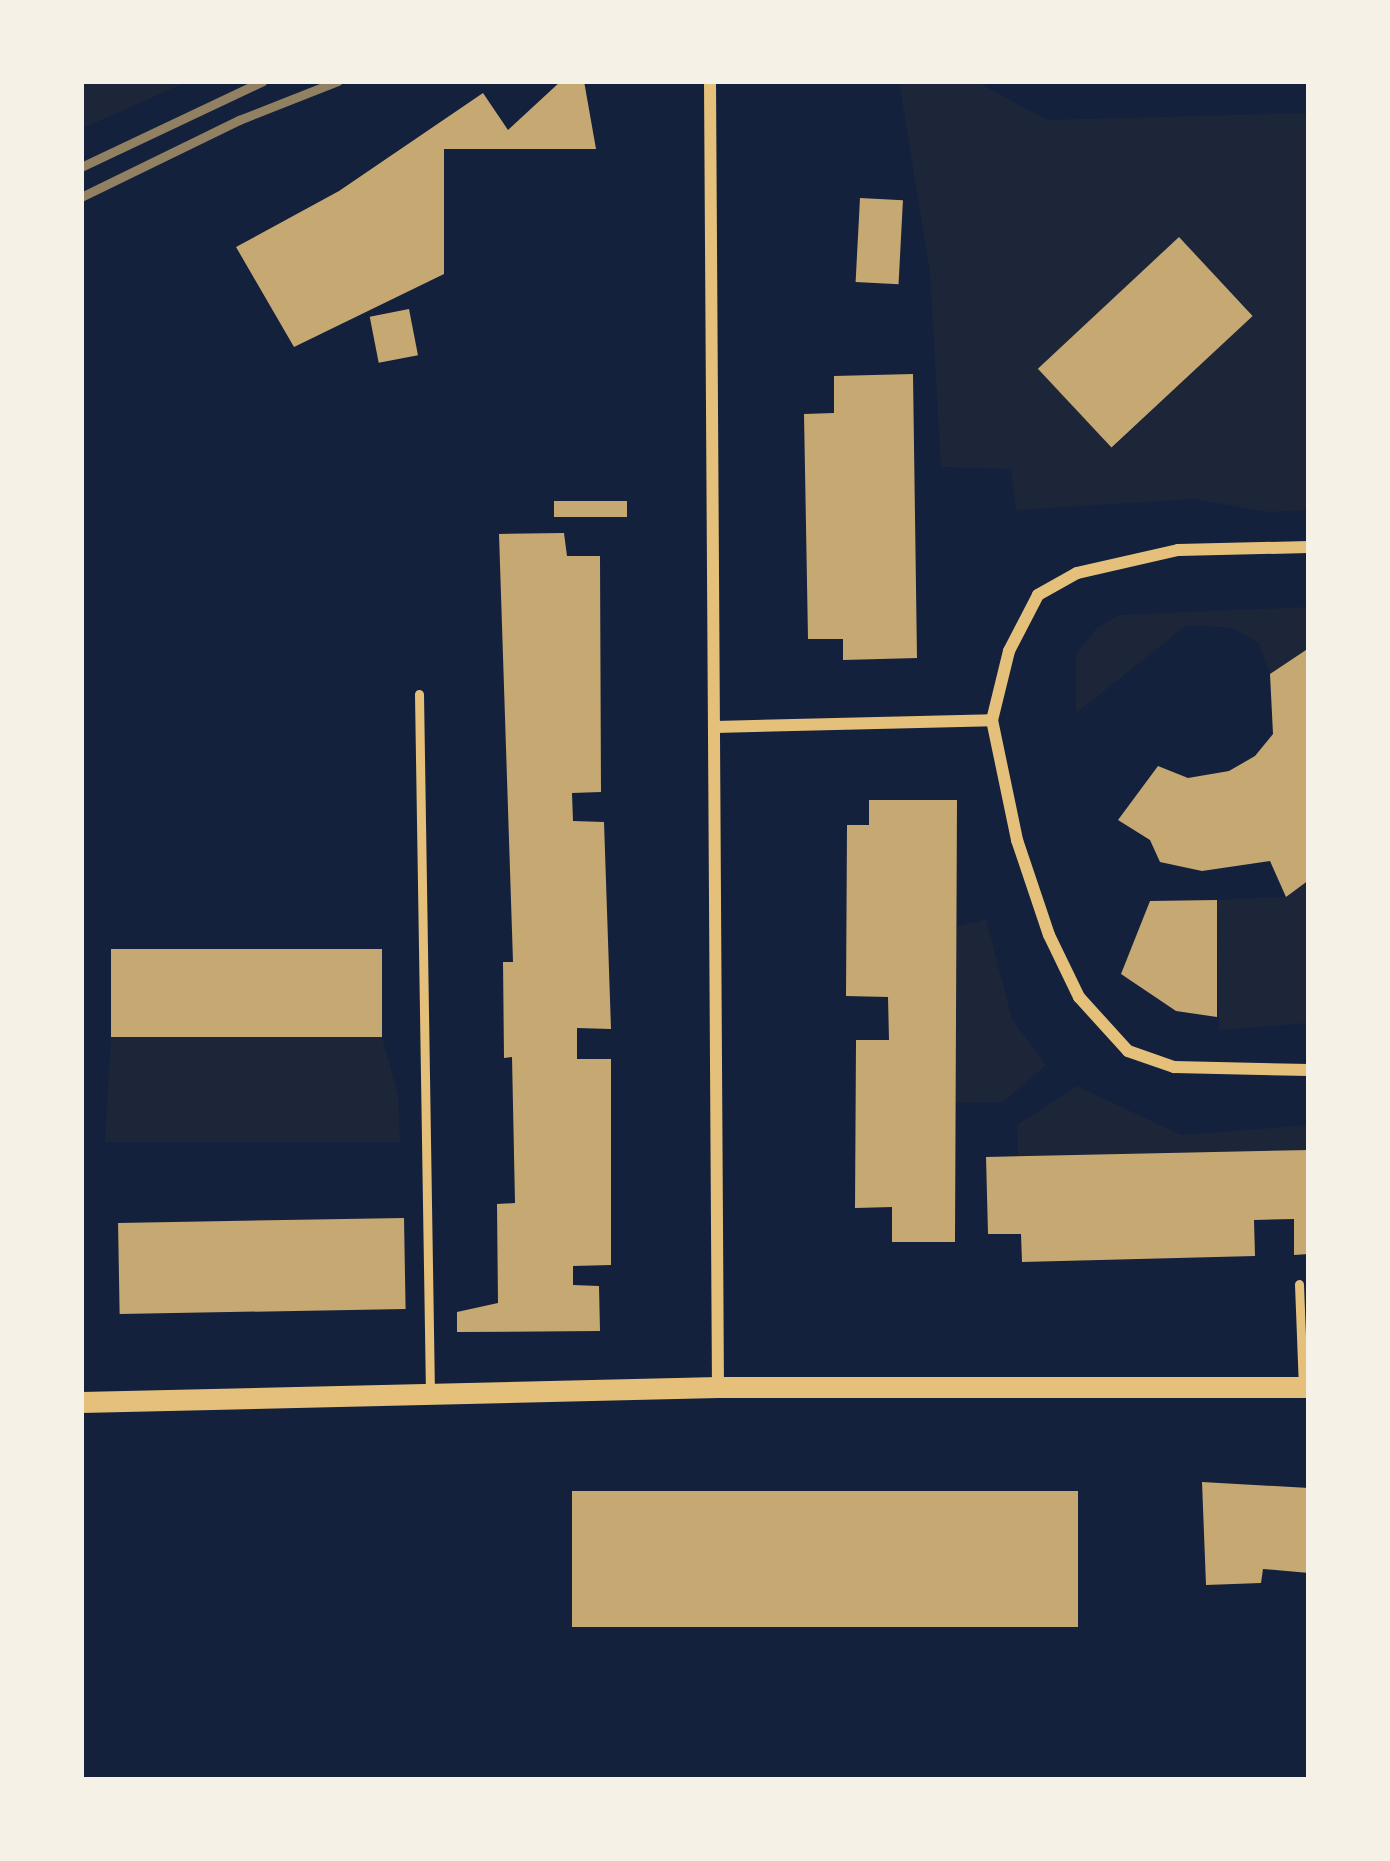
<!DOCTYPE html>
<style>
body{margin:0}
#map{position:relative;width:1390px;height:1861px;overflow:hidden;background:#14213d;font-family:"Varela Round",sans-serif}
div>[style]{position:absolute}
.green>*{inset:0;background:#1d2539}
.building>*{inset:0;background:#c6a872;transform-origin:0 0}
.service>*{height:9px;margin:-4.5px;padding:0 4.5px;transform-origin:4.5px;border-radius:4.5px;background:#e5c07b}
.minor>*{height:12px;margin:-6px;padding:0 6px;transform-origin:6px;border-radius:6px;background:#e5c07b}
.tertiary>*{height:21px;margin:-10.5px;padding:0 10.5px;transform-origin:10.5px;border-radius:10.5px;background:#e5c07b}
.rail>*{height:9px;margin:-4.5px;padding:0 4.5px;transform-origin:4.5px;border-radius:4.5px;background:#918062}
span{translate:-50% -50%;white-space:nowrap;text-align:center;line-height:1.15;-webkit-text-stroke:9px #f6f1e7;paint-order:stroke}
.frame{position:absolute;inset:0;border:84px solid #f6f1e7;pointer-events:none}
</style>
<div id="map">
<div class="green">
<i style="clip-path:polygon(81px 81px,189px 81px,81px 129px)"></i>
<i style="clip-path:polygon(evenodd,899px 81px,977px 82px,1047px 120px,1309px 113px,1309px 510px,1269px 512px,1194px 499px,1016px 510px,1011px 469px,941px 467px,930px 272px,899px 81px,1179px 237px,1253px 315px,1113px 448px,1039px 370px,1179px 237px)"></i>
<i style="clip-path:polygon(1309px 607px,1309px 648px,1270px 674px,1259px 643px,1232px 628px,1187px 625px,1076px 713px,1076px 655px,1096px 629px,1118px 615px)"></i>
<i style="clip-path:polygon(1309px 880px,1309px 1023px,1219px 1030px,1217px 900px,1286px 897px)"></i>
<i style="clip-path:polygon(986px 919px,1012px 1019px,1046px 1065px,1003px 1102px,956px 1103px,956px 927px)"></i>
<i style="clip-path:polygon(111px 1037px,382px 1037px,398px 1094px,400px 1142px,105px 1142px)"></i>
<i style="clip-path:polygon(1077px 1086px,1181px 1135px,1309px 1125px,1309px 1150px,1018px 1156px,1017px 1125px)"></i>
</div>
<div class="building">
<i style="clip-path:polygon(561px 81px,584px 81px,596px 149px,444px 149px,444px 274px,294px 347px,236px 247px,339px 191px,483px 93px,508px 130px)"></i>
<i style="left:860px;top:198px;width:43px;height:84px;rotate:3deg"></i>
<i style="left:1179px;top:237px;width:108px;height:193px;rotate:47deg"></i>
<i style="left:409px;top:309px;width:47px;height:40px;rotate:79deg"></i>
<i style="clip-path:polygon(913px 374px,917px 658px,843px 660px,843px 639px,808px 639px,804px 414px,834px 413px,834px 376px)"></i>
<i style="left:627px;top:501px;width:16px;height:73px;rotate:90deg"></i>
<i style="clip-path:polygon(564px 533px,567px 556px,600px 556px,601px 792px,572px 793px,573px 821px,604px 822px,611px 1029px,577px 1028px,577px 1059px,611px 1059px,611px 1265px,573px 1266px,573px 1285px,599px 1286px,600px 1331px,457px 1332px,457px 1312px,498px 1303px,497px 1204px,515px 1203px,512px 1057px,504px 1058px,503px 962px,513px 962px,499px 534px)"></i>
<i style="clip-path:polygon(1309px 648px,1309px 880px,1286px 897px,1270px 861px,1202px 871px,1160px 862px,1150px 840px,1118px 820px,1158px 766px,1188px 778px,1229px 771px,1255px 756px,1273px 734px,1270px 674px)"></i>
<i style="clip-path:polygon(869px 800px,957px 800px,955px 1242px,892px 1242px,892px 1207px,855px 1208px,856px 1040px,889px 1040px,888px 997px,846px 996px,847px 825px,869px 825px)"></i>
<i style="clip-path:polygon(1217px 900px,1217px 1017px,1176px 1011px,1121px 974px,1150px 901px)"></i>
<i style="left:382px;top:949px;width:88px;height:271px;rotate:90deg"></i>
<i style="clip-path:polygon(1309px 1150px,1309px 1254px,1294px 1255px,1294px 1219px,1254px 1220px,1255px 1256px,1022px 1262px,1021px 1234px,988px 1234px,986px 1157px)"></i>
<i style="left:404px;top:1218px;width:91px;height:286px;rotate:89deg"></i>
<i style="clip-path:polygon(1202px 1482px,1309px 1488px,1309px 1573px,1263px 1569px,1261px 1583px,1206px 1585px)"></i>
<i style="left:1078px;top:1491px;width:136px;height:506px;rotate:90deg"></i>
</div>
<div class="service">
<i style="left:419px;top:694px;width:697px;rotate:89.1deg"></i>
<i style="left:1299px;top:1284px;width:102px;rotate:87.8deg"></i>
</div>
<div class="minor">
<i style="left:710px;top:81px;width:1306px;rotate:89.65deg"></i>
<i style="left:1309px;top:547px;width:131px;rotate:178.7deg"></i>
<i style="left:1178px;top:550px;width:104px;rotate:167.2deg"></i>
<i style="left:1077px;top:573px;width:45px;rotate:150.6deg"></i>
<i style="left:1038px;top:595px;width:63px;rotate:117.4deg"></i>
<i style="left:1009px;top:651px;width:71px;rotate:103.8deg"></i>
<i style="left:992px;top:720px;width:123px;rotate:78.2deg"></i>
<i style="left:1017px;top:840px;width:100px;rotate:71.4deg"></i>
<i style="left:1049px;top:935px;width:69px;rotate:64.2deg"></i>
<i style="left:1079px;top:997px;width:73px;rotate:47.8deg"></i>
<i style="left:1128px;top:1051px;width:49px;rotate:19.2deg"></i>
<i style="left:1174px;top:1067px;width:135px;rotate:1.3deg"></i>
<i style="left:715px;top:727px;width:277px;rotate:-1.4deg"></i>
</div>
<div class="tertiary">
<i style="left:81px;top:1402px;width:637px;rotate:-1.35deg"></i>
<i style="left:718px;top:1387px;width:591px"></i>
</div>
<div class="rail">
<i style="left:81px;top:167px;width:201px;rotate:-25.3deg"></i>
<i style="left:81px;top:197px;width:176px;rotate:-26deg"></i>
<i style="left:239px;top:120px;width:106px;rotate:-21.5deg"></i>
</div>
<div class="frame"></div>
</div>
